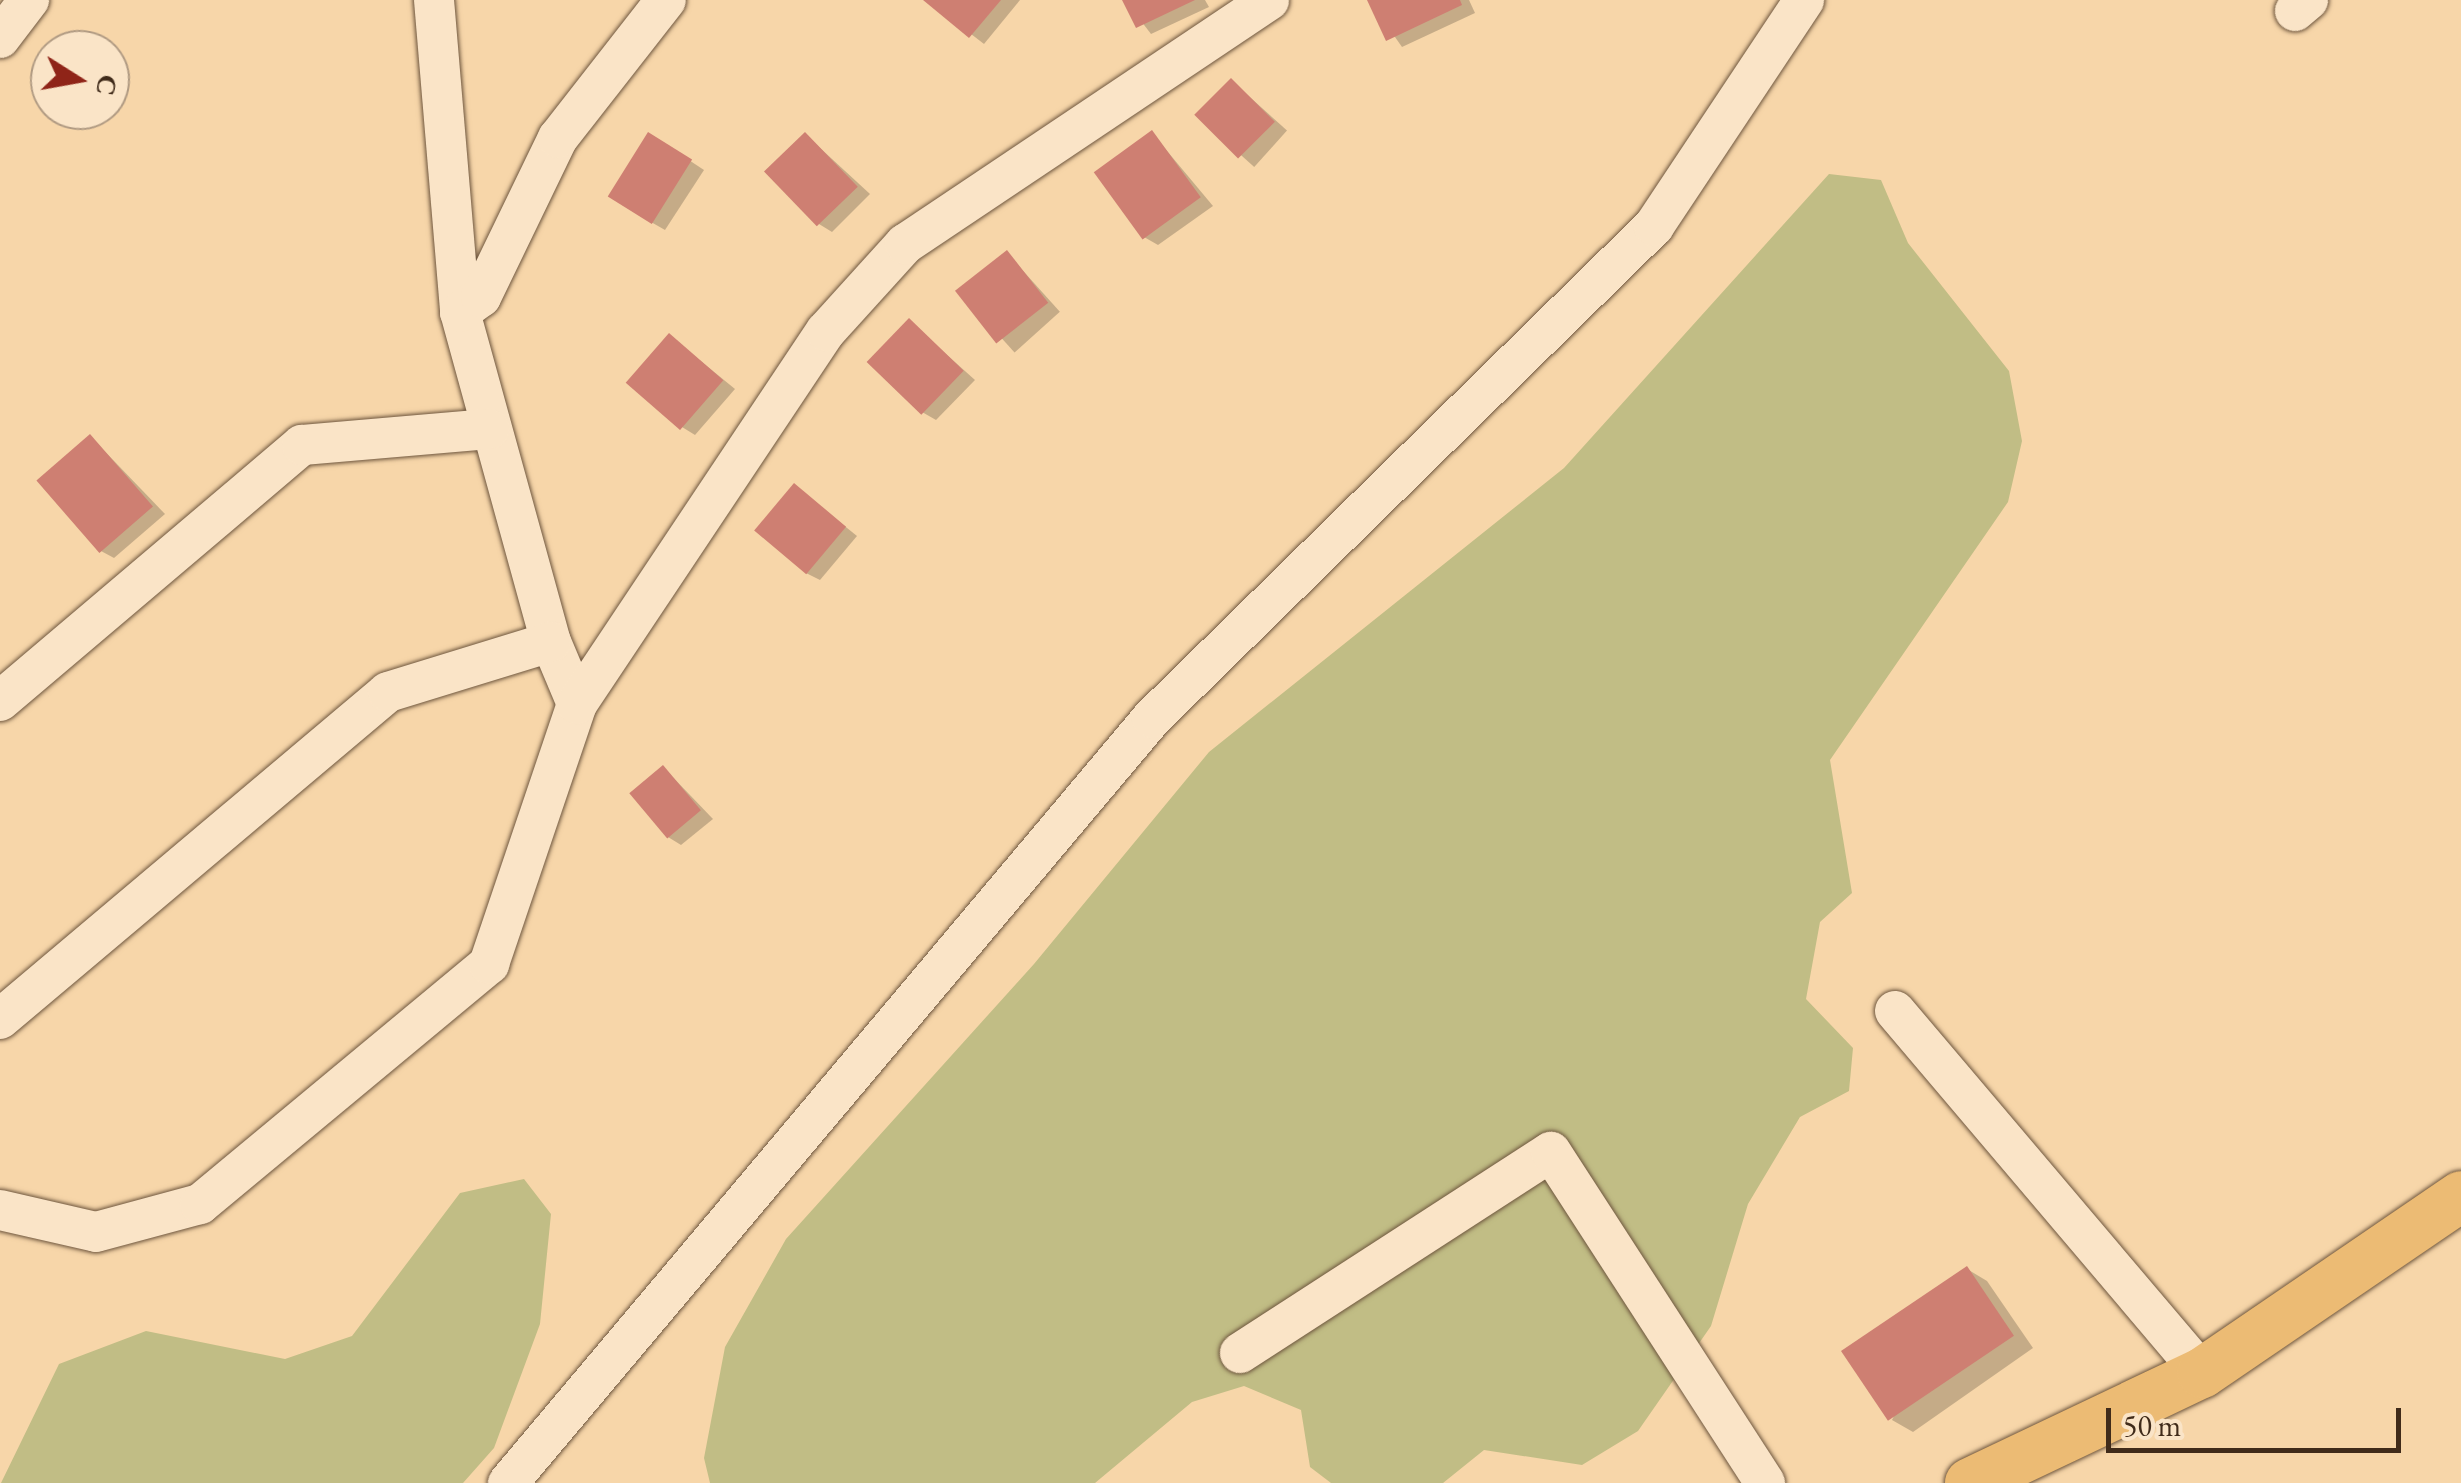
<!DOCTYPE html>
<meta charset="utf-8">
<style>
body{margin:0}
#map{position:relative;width:2461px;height:1483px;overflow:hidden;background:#f7d6a9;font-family:"EB Garamond",serif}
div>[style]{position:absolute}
.green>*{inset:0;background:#c1bd85}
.shadow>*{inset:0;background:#0003;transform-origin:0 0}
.building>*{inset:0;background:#ce7f72;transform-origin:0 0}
.roads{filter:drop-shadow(0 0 2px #6e563e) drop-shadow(0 0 2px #6e563e)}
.minor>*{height:40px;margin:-20px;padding:0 20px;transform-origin:20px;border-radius:20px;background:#fae4c7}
.major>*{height:50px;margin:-25px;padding:0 25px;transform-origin:25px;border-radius:25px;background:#ecbb74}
span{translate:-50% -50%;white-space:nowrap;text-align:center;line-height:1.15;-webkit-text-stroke:9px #fae4c7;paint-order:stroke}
.north{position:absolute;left:30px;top:30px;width:100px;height:100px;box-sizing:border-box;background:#fae4c7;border:2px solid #b09a82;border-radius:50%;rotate:101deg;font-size:28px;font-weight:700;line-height:40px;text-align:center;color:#402b1a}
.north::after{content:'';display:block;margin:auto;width:35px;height:45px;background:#8f2418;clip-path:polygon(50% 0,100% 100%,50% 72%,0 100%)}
.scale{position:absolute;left:2106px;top:1408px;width:295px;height:45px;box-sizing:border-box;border:5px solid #402b1a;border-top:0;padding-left:12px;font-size:30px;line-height:35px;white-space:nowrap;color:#402b1a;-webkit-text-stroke:8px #fae4c7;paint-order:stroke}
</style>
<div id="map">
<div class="green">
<i style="clip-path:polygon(1829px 174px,1881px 180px,1908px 243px,2009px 371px,2022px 441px,2008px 502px,1830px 760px,1852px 893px,1820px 922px,1806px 999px,1853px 1048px,1849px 1091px,1800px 1117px,1748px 1204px,1711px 1326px,1638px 1431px,1582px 1465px,1484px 1450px,1443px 1483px,1331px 1483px,1310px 1467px,1301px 1410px,1244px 1386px,1192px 1402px,1095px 1483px,710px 1483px,704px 1458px,725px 1347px,786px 1239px,1034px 964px,1209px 752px,1564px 468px)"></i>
<i style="clip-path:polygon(524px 1179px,551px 1214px,540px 1324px,494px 1448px,463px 1483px,1px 1483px,59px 1364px,146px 1331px,285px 1359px,352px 1336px,460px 1193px)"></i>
</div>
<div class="shadow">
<i style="clip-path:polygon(927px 0,1020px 0,984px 44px)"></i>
<i style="clip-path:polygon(1125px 0,1205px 0,1209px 7px,1151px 34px)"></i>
<i style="clip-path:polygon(1369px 0,1469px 0,1475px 13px,1402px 47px)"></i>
<i style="left:1232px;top:81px;width:74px;height:49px;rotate:42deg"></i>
<i style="clip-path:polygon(1152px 133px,1213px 206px,1158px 245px,1144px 237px)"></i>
<i style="clip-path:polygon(806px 135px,870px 194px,832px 232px,819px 224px)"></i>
<i style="clip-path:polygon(663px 143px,704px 170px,665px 230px,651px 222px)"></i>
<i style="left:1007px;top:253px;width:79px;height:61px;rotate:48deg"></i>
<i style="clip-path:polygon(909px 321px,975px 380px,936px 420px,922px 412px)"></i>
<i style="clip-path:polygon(670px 336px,735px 389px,695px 435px,682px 427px)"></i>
<i style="clip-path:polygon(91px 437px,165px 514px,114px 558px,101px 551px)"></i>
<i style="clip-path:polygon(795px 486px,857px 536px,820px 580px,806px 573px)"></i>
<i style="clip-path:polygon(664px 768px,713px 819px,681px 845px,668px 837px)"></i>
<i style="clip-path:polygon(1967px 1269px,1987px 1281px,2033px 1348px,1913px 1432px,1892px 1420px)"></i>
</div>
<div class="building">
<i style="clip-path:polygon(923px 0,1001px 0,969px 38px)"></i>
<i style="clip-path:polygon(1122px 0,1195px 0,1136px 28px)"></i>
<i style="clip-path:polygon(1367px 0,1460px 0,1462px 5px,1386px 41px)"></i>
<i style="left:1231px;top:78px;width:62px;height:52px;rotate:45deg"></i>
<i style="left:1152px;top:130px;width:83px;height:72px;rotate:54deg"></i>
<i style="left:648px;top:132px;width:52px;height:76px;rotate:32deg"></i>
<i style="left:805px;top:132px;width:76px;height:57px;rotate:46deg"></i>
<i style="left:1007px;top:250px;width:67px;height:66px;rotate:52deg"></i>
<i style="left:909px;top:318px;width:76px;height:61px;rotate:44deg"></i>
<i style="left:669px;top:333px;width:72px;height:66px;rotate:41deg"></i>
<i style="left:90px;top:434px;width:96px;height:71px;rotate:49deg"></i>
<i style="left:794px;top:483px;width:68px;height:62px;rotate:40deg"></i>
<i style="left:663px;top:765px;width:59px;height:44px;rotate:50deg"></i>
<i style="left:1967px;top:1266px;width:84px;height:152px;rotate:56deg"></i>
</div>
<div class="roads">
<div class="minor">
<i style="left:434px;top:0;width:313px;rotate:85.2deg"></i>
<i style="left:460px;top:312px;width:342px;rotate:74.6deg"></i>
<i style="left:551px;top:642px;width:67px;rotate:67.2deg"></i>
<i style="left:2295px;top:11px;width:17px;rotate:-40deg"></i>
<i style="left:0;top:38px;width:48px;rotate:-52.7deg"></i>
<i style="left:460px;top:312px;width:26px;rotate:-36deg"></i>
<i style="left:481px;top:297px;width:177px;rotate:-64.2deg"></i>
<i style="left:558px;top:138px;width:175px;rotate:-52deg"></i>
<i style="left:0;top:701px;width:396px;rotate:-40.3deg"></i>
<i style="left:302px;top:445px;width:188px;rotate:-4.9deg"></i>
<i style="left:1895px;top:1011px;width:475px;rotate:49.7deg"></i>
<i style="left:0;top:1019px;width:507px;rotate:-40.12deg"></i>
<i style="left:388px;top:692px;width:170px;rotate:-17.1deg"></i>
<i style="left:0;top:1210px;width:98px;rotate:12.9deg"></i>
<i style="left:96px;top:1232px;width:108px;rotate:-15.1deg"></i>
<i style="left:200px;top:1204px;width:376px;rotate:-39.7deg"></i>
<i style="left:489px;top:964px;width:274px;rotate:-71.3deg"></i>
<i style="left:577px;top:704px;width:448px;rotate:-56.3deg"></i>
<i style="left:826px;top:331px;width:118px;rotate:-47.8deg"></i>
<i style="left:905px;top:244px;width:438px;rotate:-33.8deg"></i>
<i style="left:1240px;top:1353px;width:370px;rotate:-32.9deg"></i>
<i style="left:1551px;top:1152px;width:394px;rotate:57.1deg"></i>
<i style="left:508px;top:1483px;width:1000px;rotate:-49.91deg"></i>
<i style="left:1152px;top:718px;width:703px;rotate:-44.42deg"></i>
<i style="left:1654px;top:226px;width:271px;rotate:-56.4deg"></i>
</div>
<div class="major">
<i style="left:1970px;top:1483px;width:257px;rotate:-25.4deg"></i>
<i style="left:2202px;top:1373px;width:314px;rotate:-34.3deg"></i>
</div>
</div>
<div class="north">С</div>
<div class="scale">50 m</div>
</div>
